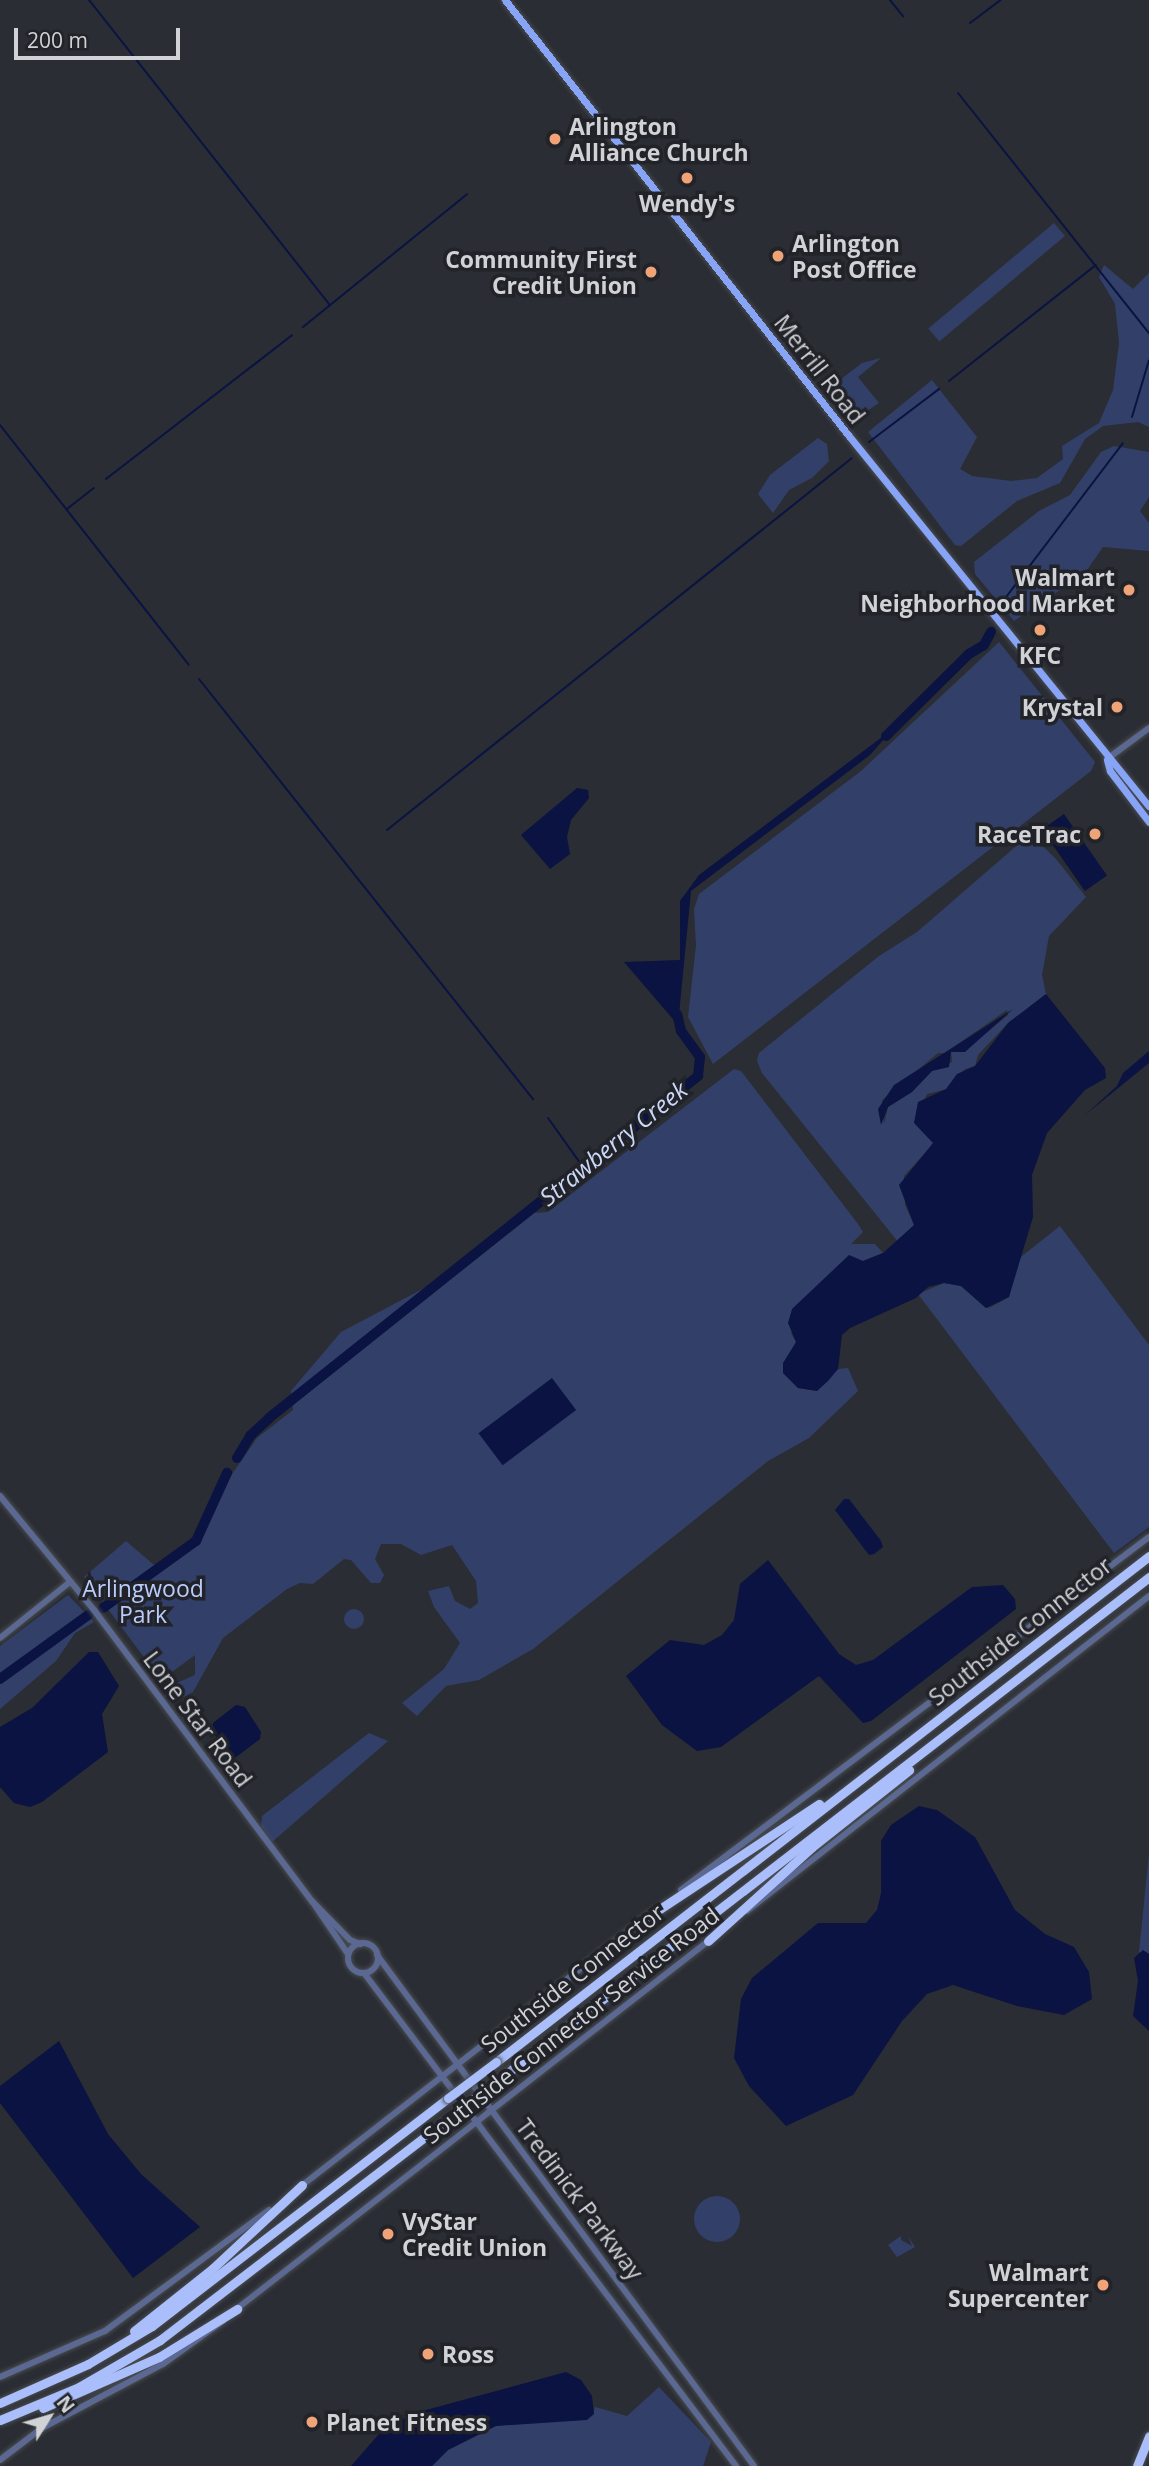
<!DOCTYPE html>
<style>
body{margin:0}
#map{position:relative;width:1149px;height:2466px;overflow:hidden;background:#2a2d33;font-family:"Open Sans",sans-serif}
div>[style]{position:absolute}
.green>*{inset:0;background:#324069;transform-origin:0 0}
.round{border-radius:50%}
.water>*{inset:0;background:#0a1341;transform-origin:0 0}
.stream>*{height:2px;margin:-1px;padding:0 1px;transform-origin:1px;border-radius:1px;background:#0a1341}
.river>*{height:10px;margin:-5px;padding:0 5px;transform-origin:5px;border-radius:5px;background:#0a1341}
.roads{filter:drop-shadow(0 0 2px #484b50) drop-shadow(0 0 2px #484b50)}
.minor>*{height:6px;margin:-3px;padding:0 3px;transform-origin:3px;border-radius:3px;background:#5b6992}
.minor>.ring{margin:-3px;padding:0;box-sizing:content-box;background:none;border:6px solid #5b6992;border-radius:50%}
.major>*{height:7px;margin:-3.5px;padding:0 3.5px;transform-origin:3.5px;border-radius:3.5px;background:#88a4f7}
.highway>*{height:9px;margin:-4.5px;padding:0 4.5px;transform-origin:4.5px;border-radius:4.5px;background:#a9befa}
.bridges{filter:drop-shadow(0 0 2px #484b50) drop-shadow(0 0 2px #484b50)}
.highway-bridge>*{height:9px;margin:-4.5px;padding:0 4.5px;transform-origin:4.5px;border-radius:4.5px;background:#a9befa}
.dots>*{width:19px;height:19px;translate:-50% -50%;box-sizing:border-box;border:4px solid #212329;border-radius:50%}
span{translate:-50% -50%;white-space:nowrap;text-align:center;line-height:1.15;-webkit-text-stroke:7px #212329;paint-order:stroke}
.poi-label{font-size:23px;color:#d0d2d6;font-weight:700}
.left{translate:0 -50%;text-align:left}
.right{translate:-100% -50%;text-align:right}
.street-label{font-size:23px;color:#d0d2d6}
.park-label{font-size:23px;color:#baccfc}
.water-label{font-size:24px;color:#ccd8f8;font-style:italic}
.north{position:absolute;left:14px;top:2382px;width:70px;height:70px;-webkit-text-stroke:5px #212329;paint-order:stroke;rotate:53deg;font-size:19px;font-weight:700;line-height:28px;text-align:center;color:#d0d2d6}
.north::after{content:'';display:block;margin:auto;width:24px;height:32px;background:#d0d2d6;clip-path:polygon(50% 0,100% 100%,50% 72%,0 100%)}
.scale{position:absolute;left:14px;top:28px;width:166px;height:32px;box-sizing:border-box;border:4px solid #d0d2d6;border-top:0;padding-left:9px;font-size:21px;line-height:24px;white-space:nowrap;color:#d0d2d6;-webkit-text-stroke:5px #212329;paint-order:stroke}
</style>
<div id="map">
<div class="green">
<i style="left:1054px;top:223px;width:17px;height:164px;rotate:50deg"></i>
<i style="clip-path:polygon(1104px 265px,1133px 289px,1149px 273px,1149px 427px,1138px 422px,1103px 426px,1085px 439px,1060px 483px,1017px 501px,961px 546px,955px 545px,868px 432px,932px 380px,977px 437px,960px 469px,972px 476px,1011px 481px,1037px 478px,1063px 459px,1062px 446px,1099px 423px,1113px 390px,1119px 343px,1115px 304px,1099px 277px)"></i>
<i style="clip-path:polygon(881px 358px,858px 377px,879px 403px,853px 420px,827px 390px,862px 363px)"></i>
<i style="clip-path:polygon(818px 438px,827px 444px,829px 461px,812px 478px,789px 490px,773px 513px,758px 494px,770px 475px)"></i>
<i style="clip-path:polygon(1114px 446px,1149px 452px,1149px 497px,1140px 511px,1149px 523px,1149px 551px,1103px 547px,1085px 573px,1014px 621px,975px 574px,974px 562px,1039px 511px,1070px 495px,1101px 452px)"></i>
<i style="clip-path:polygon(999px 642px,1095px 762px,1091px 771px,713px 1064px,688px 1017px,696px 945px,694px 909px,699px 894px,861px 771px)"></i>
<i style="clip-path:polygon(evenodd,1030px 834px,1056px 859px,1086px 897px,1049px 936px,1042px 975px,1046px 994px,1008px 1023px,978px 1055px,975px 1066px,965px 1069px,947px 1089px,927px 1094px,914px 1122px,934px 1143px,904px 1176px,905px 1205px,914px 1225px,899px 1243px,762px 1073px,757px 1061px,759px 1053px,879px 956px,917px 932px,1030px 834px,1007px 1010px,1008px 1015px,980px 1038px,951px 1052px,952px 1062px,932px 1071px,912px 1092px,888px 1107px,884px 1124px,882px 1100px,938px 1053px,945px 1053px,1007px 1010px)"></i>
<i style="clip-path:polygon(734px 1069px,741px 1071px,858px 1224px,863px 1232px,851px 1244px,875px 1244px,883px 1253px,863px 1261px,791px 1333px,796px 1342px,783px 1373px,798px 1388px,817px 1391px,838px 1369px,848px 1368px,858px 1391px,809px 1438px,768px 1461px,533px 1649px,479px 1680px,446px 1686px,417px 1716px,402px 1703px,444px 1669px,460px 1643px,434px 1607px,428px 1591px,449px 1586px,455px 1601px,470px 1609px,478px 1603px,476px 1581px,452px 1545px,421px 1555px,401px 1544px,381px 1544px,375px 1559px,384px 1575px,380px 1583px,371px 1583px,351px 1560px,344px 1559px,313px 1584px,300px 1583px,287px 1589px,223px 1638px,193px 1692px,180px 1699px,171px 1694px,170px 1686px,195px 1675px,195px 1655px,161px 1680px,84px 1577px,126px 1541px,161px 1571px,190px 1550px,200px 1540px,226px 1483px,257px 1438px,293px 1410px,291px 1391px,341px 1332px,470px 1264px,533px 1213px,548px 1212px)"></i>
<i style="clip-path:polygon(1060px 1226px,1149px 1345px,1149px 1527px,1114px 1553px,918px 1294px,944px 1283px,961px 1286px,986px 1308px,991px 1307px,1009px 1297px,1017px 1260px)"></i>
<i style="clip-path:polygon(68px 1595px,94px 1622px,75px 1633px,56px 1661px,0 1709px,0 1646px)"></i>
<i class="round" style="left:344px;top:1609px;width:20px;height:20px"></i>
<i style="clip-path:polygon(369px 1733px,388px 1741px,272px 1842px,261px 1826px,262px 1816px)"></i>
<i style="clip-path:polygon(1149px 1853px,1149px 1954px,1139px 1952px)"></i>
<i class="round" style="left:694px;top:2196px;width:46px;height:46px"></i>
<i style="clip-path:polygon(901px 2236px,901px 2240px,912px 2246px,908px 2236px,915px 2247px,897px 2257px,888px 2245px)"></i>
<i style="clip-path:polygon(659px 2387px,711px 2442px,703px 2466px,432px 2466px,448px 2450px,496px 2426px,593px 2414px,595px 2407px,627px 2416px)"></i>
</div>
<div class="water">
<i style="clip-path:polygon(894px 728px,870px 755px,691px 891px,678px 1025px,624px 962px,680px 960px,680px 901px,699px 875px)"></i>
<i style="clip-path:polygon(577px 788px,588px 790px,589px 798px,571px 820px,567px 837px,570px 854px,550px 869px,521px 835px)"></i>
<i style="left:1064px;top:814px;width:75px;height:27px;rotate:55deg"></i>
<i style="clip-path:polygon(1046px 994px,1105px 1068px,1106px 1078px,1085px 1090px,1047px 1133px,1032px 1175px,1033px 1217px,1009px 1297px,986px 1308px,961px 1286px,944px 1283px,928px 1287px,916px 1298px,850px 1328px,842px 1335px,838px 1369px,828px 1381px,817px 1391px,798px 1388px,783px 1373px,783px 1363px,796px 1342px,788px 1323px,792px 1309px,849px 1255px,863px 1261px,883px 1253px,914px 1225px,899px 1185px,933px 1143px,914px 1123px,918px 1102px,946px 1089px,957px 1074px,975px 1066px,1008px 1023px)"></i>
<i style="clip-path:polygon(1013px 1009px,965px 1052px,951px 1052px,949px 1067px,932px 1071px,912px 1092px,888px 1107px,881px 1125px,878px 1109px,894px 1085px)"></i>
<i style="clip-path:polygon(1149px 1051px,1149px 1063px,1085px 1115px,1117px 1086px,1123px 1073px)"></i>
<i style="left:552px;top:1378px;width:40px;height:92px;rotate:53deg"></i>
<i style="clip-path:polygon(844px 1499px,849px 1499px,881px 1541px,883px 1547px,874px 1554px,869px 1555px,835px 1510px)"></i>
<i style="clip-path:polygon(768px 1560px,839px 1654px,856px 1665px,873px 1660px,972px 1587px,1003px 1585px,1015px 1599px,1016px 1609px,871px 1721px,863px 1723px,819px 1676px,721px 1747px,697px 1751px,662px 1725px,626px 1676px,670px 1640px,704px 1645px,722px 1635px,734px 1620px,740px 1584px)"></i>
<i style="clip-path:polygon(89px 1652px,98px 1652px,119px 1686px,102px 1714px,108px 1752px,42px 1802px,30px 1807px,14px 1803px,0 1787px,0 1727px,32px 1708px)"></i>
<i style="clip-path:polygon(236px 1705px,245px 1707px,261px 1732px,260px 1739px,235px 1758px,212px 1732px,213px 1723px)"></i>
<i style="clip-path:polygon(919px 1806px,937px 1810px,975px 1837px,1015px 1910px,1045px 1934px,1074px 1947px,1089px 1972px,1092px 1999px,1064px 2015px,1017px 2006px,953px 1985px,927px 1994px,902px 2021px,853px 2095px,786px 2126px,749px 2086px,734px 2058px,741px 1999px,752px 1978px,818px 1923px,866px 1923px,877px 1910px,881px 1893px,881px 1841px,891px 1825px)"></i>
<i style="clip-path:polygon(1143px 1950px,1149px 1954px,1149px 2031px,1133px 2016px,1138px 1981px,1134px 1958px)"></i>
<i style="clip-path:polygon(59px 2041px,108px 2134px,141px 2174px,200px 2227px,133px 2278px,0 2103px,0 2086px)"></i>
<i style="clip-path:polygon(566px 2372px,581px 2380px,592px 2396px,594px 2414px,587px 2420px,496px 2426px,448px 2450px,432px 2466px,351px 2466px,379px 2434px,411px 2414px)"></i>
</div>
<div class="stream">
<i style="left:89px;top:0;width:389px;rotate:51.7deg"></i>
<i style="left:890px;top:0;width:21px;rotate:51deg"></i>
<i style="left:970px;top:23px;width:38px;rotate:-37deg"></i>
<i style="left:958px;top:93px;width:307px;rotate:51.5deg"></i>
<i style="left:303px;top:327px;width:211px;rotate:-39deg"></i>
<i style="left:949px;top:381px;width:187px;rotate:-38.3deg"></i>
<i style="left:1132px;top:417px;width:59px;rotate:-73.4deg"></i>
<i style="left:0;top:425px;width:305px;rotate:51.8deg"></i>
<i style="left:869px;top:442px;width:88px;rotate:-37.1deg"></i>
<i style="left:106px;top:479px;width:235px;rotate:-37.7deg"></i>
<i style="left:67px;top:509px;width:34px;rotate:-38deg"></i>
<i style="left:1000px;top:605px;width:203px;rotate:-52.8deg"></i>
<i style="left:199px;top:679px;width:537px;rotate:51.51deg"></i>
<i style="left:387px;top:830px;width:595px;rotate:-38.66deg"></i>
<i style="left:548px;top:1118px;width:60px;rotate:54.5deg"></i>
</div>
<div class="river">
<i style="left:886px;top:736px;width:117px;rotate:-44.7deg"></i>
<i style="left:969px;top:654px;width:17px;rotate:-31deg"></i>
<i style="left:984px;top:645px;width:15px;rotate:-62deg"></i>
<i style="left:237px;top:1458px;width:26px;rotate:-59deg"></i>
<i style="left:250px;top:1436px;width:26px;rotate:-43deg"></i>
<i style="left:269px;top:1418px;width:549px;rotate:-38.56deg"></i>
<i style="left:698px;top:1076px;width:19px;rotate:-84deg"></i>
<i style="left:700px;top:1057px;width:32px;rotate:-126deg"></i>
<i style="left:681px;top:1031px;width:17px;rotate:-103deg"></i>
<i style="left:103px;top:1608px;width:115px;rotate:-35.8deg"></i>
<i style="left:196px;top:1541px;width:75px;rotate:-65.5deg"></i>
<i style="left:0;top:1679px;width:109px;rotate:-36deg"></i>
</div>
<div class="roads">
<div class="minor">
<i style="left:1107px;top:759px;width:52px;rotate:-36.4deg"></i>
<i style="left:0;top:1496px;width:148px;rotate:50.5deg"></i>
<i style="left:94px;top:1610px;width:364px;rotate:53.2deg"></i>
<i style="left:0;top:1638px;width:90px;rotate:-38.7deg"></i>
<i style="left:681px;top:1890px;width:586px;rotate:-37.03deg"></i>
<i style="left:747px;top:1911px;width:511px;rotate:-38.08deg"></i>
<i class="ring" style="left:348px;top:1943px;width:24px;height:24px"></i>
<i style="left:348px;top:1954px;width:64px;rotate:-124.2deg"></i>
<i style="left:312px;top:1901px;width:54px;rotate:45.7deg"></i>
<i style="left:350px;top:1940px;width:11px;rotate:22deg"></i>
<i style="left:377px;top:1955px;width:635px;rotate:53.58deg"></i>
<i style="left:364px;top:1973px;width:618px;rotate:52.96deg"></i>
<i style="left:300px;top:2187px;width:437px;rotate:-37.9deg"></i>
<i style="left:234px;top:2311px;width:605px;rotate:-37.95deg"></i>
<i style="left:0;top:2377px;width:115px;rotate:-23.7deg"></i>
<i style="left:105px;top:2331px;width:204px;rotate:-36.4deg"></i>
<i style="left:0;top:2460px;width:53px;rotate:-37.3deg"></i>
<i style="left:42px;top:2428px;width:137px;rotate:-27.9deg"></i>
<i style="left:163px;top:2364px;width:74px;rotate:-35.6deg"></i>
</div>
<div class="major">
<i style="left:505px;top:0;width:555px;rotate:51.73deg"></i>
<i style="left:849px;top:436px;width:476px;rotate:51deg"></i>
<i style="left:1107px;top:760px;width:11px;rotate:75deg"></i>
<i style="left:1110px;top:771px;width:64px;rotate:52.6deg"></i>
</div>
<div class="highway">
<i style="left:643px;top:1920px;width:211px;rotate:-33.4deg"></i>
<i style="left:708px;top:1941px;width:140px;rotate:-42.1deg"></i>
<i style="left:812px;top:1847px;width:124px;rotate:-38.4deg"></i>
<i style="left:496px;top:2062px;width:826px;rotate:-37.77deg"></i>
<i style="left:506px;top:2074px;width:813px;rotate:-37.7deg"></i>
<i style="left:134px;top:2331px;width:100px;rotate:-38.5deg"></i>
<i style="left:212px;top:2269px;width:123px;rotate:-43deg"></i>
<i style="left:0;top:2403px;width:96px;rotate:-23.9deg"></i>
<i style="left:88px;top:2364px;width:74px;rotate:-30.7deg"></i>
<i style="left:152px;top:2326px;width:374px;rotate:-37.6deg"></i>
<i style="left:43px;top:2408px;width:127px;rotate:-23.7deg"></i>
<i style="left:159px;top:2357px;width:92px;rotate:-31.6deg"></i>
<i style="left:0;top:2420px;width:86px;rotate:-22.7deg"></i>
<i style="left:79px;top:2387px;width:94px;rotate:-30.1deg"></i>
<i style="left:160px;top:2340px;width:376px;rotate:-37.5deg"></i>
<i style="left:1137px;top:2466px;width:32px;rotate:-68deg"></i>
</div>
</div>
<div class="bridges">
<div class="highway-bridge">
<i style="left:448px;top:2098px;width:60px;rotate:-36.9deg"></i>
<i style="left:458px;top:2111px;width:61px;rotate:-37.6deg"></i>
</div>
</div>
<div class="dots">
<i style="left:555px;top:139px;background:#efa377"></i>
<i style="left:687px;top:178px;background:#efa377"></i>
<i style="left:778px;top:256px;background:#efa377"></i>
<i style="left:651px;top:272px;background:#efa377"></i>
<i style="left:1129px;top:590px;background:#efa377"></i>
<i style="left:1040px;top:630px;background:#efa377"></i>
<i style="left:1117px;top:707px;background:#efa377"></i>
<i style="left:1095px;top:834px;background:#efa377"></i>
<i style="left:388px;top:2234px;background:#efa377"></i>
<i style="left:1103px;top:2285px;background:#efa377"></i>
<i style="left:428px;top:2354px;background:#efa377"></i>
<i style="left:312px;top:2422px;background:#efa377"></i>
</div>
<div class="poi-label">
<span class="left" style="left:569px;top:139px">Arlington<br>Alliance Church</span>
<span style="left:687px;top:203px">Wendy's</span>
<span class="left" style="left:792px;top:256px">Arlington<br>Post Office</span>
<span class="right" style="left:637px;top:272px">Community First<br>Credit Union</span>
<span class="right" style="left:1115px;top:590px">Walmart<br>Neighborhood Market</span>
<span style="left:1040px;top:655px">KFC</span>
<span class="right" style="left:1103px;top:707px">Krystal</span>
<span class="right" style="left:1081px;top:834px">RaceTrac</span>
<span class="left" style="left:402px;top:2234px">VyStar<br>Credit Union</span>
<span class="right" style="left:1089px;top:2285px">Walmart<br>Supercenter</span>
<span class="left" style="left:442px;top:2354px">Ross</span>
<span class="left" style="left:326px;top:2422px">Planet Fitness</span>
</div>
<div class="street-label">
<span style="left:820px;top:369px;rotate:52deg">Merrill Road</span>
<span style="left:1020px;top:1631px;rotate:-38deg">Southside Connector</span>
<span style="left:198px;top:1719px;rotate:53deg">Lone Star Road</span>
<span style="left:572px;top:1978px;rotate:-38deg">Southside Connector</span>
<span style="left:571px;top:2025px;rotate:-38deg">Southside Connector Service Road</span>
<span style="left:580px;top:2199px;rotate:53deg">Tredinick Parkway</span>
</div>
<div class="park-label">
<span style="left:143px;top:1601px">Arlingwood<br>Park</span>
</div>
<div class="water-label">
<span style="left:613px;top:1143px;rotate:-39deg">Strawberry Creek</span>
</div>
<div class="north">N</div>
<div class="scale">200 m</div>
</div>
